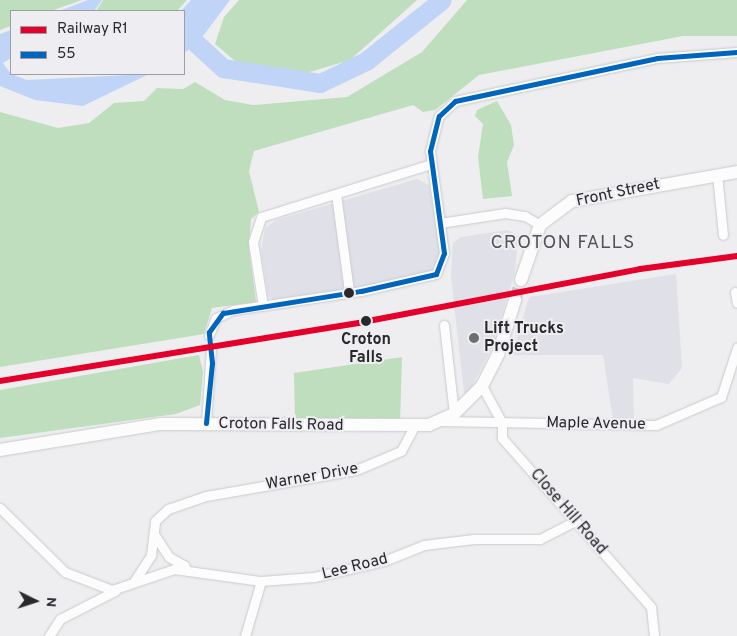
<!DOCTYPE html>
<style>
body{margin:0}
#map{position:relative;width:737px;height:636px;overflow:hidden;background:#eeeef1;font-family:Overpass,sans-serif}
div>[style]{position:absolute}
.built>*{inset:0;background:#e0e0e9}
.green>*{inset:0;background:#bfdebd}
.water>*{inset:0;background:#bfd4f6}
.river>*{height:19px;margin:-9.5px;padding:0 9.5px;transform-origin:9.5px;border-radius:9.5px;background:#bfd4f6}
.secondary-tunnel>*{height:12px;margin-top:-6px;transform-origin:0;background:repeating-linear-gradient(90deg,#c7c6c9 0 12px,transparent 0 18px)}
.roads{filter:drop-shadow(0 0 1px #cacacc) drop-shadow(0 0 1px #cacacc)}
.street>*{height:9px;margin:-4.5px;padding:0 4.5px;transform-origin:4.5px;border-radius:4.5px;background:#fcfcfd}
.secondary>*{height:12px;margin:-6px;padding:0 6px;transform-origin:6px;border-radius:6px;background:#fcfcfd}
.bus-1>*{height:5px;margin:-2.5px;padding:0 2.5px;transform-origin:2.5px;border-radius:2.5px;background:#0065bd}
.rail-1>*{height:6px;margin:-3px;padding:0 3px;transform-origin:3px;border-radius:3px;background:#e4002b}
.dots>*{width:14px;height:14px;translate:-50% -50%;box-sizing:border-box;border:2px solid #ededf2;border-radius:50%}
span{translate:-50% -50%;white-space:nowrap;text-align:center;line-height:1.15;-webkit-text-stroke:4px #ededf2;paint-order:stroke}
.street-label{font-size:16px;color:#29282b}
.poi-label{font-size:16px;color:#29282b;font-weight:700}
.left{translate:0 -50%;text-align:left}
.stop-label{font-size:16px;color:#29282b;font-weight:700}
.quarter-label{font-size:19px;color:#525257;letter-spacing:1px}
.legend{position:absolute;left:10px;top:10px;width:175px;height:65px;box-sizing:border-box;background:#ededf2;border:1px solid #9f9ea2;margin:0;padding:6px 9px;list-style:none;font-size:15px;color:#29282b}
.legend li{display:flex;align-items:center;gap:10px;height:25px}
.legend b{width:25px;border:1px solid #9f9ea2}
.north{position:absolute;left:10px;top:576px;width:50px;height:50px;-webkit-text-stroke:4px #ededf2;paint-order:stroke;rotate:94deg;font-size:14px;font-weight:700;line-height:20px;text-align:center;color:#29282b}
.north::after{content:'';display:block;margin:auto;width:18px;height:22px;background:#29282b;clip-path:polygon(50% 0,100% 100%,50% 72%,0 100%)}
</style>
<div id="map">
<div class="built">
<i style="clip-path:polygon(417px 179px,429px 185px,442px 259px,436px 270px,366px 288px,344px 287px,344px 291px,276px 302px,268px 296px,261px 251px,265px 228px,276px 220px)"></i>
<i style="clip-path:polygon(508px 230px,518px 236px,515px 272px,491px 350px,469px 392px,464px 393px,451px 277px,453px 243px,461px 237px)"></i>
<i style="clip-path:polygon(676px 274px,682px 368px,669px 384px,633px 378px,634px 421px,613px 421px,603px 355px,512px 355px,529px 297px)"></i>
</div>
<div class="green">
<i style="clip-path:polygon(0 0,82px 0,51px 11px,11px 11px,11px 26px,0 30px)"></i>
<i style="clip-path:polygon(103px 0,187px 0,177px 11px,96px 11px)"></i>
<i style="clip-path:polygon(239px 0,417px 0,350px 60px,303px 74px,241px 66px,215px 44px,224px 17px)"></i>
<i style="clip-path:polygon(467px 0,737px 0,737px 36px,683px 36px,479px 75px,435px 110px,423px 112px,413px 105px,254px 151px,249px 171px,259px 212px,251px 219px,249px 248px,256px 302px,212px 308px,204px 334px,0 367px,0 112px,58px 128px,89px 123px,114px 103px,144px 101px,157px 88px,183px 89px,195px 82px,225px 100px,253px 105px,347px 97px,422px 52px)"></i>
<i style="clip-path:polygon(497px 101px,511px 125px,514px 145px,507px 162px,512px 196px,483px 199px,478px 157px,483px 124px,475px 116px,477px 110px)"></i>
<i style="clip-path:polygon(199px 355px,203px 372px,200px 405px,176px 414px,0 438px,0 390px)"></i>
<i style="clip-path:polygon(402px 357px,400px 423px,295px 421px,294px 373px)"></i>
</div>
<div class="water">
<i style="clip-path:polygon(88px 0,102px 0,94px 11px,59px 11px)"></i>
<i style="clip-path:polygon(191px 0,230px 0,197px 44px,184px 53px,181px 11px)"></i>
<i style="clip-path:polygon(11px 30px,11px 58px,3px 63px,11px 74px,27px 80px,149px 74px,83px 106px,35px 100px,0 86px,0 34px)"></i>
</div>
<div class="river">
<i style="left:211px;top:0;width:42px;rotate:128.2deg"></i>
<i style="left:185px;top:33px;width:52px;rotate:42.6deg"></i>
<i style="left:223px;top:68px;width:98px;rotate:8.8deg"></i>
<i style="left:320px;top:83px;width:51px;rotate:-25.6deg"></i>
<i style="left:366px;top:61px;width:97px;rotate:-38.8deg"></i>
</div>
<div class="secondary-tunnel">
<i style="left:515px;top:300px;width:21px;rotate:-73deg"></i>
</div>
<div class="roads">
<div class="street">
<i style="left:717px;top:174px;width:61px;rotate:84.4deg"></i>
<i style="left:336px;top:194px;width:99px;rotate:82.4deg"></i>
<i style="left:440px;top:223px;width:66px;rotate:-8.7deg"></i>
<i style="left:505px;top:213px;width:20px;rotate:9deg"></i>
<i style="left:525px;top:216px;width:17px;rotate:31deg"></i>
<i style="left:735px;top:292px;width:11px;rotate:80deg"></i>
<i style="left:263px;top:306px;width:65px;rotate:-98.9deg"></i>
<i style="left:253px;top:242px;width:26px;rotate:-72deg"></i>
<i style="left:261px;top:217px;width:178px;rotate:-17.3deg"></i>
<i style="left:444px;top:325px;width:90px;rotate:83.6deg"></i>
<i style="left:209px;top:335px;width:18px;rotate:-68deg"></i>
<i style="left:216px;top:318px;width:19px;rotate:-25deg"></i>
<i style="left:233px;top:310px;width:129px;rotate:-8.4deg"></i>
<i style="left:361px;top:291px;width:77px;rotate:-12.8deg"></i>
<i style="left:436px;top:274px;width:22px;rotate:-69deg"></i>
<i style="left:444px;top:253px;width:103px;rotate:-97.8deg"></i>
<i style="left:430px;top:151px;width:36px;rotate:-76deg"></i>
<i style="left:439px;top:116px;width:22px;rotate:-43deg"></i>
<i style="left:455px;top:101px;width:207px;rotate:-12deg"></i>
<i style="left:657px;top:58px;width:80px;rotate:-4.3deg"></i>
<i style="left:482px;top:386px;width:42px;rotate:61.6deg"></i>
<i style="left:502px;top:423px;width:15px;rotate:90deg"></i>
<i style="left:502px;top:438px;width:225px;rotate:48.6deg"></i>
<i style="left:651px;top:607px;width:29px;rotate:84deg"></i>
<i style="left:442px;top:421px;width:214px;rotate:1.1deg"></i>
<i style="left:656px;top:425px;width:71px;rotate:-23.3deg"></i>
<i style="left:721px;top:397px;width:52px;rotate:-71.9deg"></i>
<i style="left:206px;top:423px;width:75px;rotate:-86.2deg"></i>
<i style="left:0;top:508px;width:91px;rotate:44.6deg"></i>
<i style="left:65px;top:572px;width:50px;rotate:21deg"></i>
<i style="left:112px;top:590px;width:65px;rotate:-18.7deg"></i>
<i style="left:174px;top:569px;width:88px;rotate:7.9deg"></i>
<i style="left:261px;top:581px;width:53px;rotate:-4.3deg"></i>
<i style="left:314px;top:577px;width:72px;rotate:-12.9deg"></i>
<i style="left:384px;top:561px;width:43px;rotate:-21.8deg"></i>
<i style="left:424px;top:545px;width:50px;rotate:-6.8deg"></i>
<i style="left:474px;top:539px;width:66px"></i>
<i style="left:540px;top:539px;width:39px;rotate:-27deg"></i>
<i style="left:154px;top:534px;width:27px;rotate:57deg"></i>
<i style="left:169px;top:557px;width:18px;rotate:29deg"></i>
<i style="left:135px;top:580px;width:30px;rotate:-57deg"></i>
<i style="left:151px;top:555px;width:34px;rotate:-83deg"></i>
<i style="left:155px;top:521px;width:18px;rotate:-43deg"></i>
<i style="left:168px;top:509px;width:40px;rotate:-18.9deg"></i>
<i style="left:206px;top:496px;width:152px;rotate:-9.8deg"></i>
<i style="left:356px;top:470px;width:49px;rotate:-22.9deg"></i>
<i style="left:401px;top:451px;width:27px;rotate:-62deg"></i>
<i style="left:49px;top:636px;width:20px;rotate:-57deg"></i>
<i style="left:60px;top:619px;width:62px;rotate:-27deg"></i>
<i style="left:245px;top:636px;width:57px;rotate:-73.8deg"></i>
</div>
<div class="secondary">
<i style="left:521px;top:280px;width:58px;rotate:-70.9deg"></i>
<i style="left:540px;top:225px;width:40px;rotate:-37deg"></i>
<i style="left:572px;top:201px;width:168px;rotate:-10deg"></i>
<i style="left:0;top:450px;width:163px;rotate:-9.2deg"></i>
<i style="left:161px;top:424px;width:268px;rotate:0.2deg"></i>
<i style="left:429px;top:425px;width:27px;rotate:-24deg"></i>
<i style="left:454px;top:414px;width:40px;rotate:-45deg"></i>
<i style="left:482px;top:386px;width:36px;rotate:-63deg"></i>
<i style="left:498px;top:354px;width:57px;rotate:-72.5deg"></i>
</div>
</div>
<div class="bus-1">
<i style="left:206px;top:423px;width:60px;rotate:-84.3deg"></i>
<i style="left:212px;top:363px;width:31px;rotate:-96deg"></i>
<i style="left:209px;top:332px;width:24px;rotate:-54deg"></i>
<i style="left:223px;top:313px;width:140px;rotate:-9.1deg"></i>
<i style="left:361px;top:291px;width:77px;rotate:-12.8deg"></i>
<i style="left:436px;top:274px;width:22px;rotate:-69deg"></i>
<i style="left:444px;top:253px;width:103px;rotate:-97.8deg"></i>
<i style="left:430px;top:151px;width:36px;rotate:-76deg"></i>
<i style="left:439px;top:116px;width:22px;rotate:-43deg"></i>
<i style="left:455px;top:101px;width:207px;rotate:-12deg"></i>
<i style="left:657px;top:58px;width:80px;rotate:-4.3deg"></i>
</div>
<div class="rail-1">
<i style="left:0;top:381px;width:368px;rotate:-9.2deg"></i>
<i style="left:363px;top:322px;width:282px;rotate:-10.8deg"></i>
<i style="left:640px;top:269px;width:98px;rotate:-7.6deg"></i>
</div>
<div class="dots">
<i style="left:349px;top:293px;background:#29282b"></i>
<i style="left:366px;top:321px;background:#29282b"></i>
<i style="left:474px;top:338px;background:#6e6d70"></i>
</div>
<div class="street-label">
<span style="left:618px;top:193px;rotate:-12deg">Front Street</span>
<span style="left:596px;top:424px;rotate:1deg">Maple Avenue</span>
<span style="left:281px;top:425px;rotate:1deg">Croton Falls Road</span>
<span style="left:312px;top:477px;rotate:-10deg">Warner Drive</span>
<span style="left:568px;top:512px;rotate:49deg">Close Hill Road</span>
<span style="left:355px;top:567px;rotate:-14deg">Lee Road</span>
</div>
<div class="poi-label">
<span class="left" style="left:484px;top:338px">Lift Trucks<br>Project</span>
</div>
<div class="stop-label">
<span style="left:366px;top:349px">Croton<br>Falls</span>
</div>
<div class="quarter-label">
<span style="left:563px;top:244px">CROTON FALLS</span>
</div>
<ul class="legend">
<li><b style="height:6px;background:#e4002b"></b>Railway R1</li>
<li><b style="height:6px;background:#0065bd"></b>55</li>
</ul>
<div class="north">N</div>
</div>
